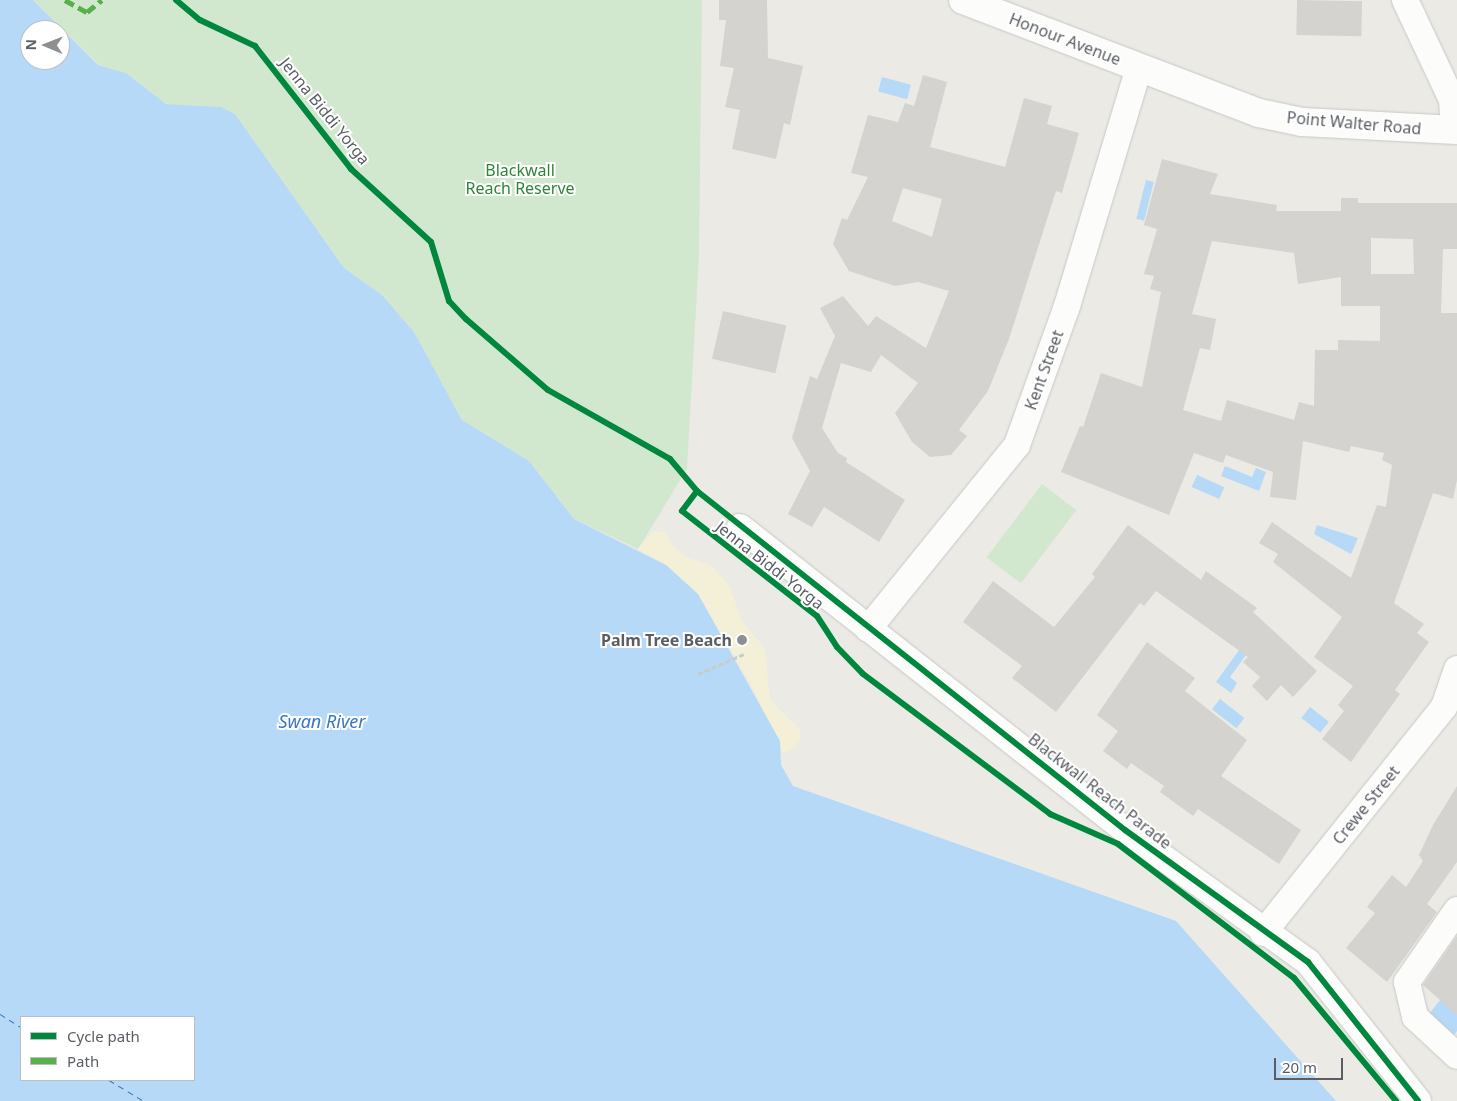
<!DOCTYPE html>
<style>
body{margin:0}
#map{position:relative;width:1457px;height:1101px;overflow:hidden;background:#ebeae4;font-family:"Noto Sans",sans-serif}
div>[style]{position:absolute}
.green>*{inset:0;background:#d1e8cf;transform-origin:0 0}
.sand>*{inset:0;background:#f4efd7}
.water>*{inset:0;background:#b6d9f7;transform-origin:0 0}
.ferry>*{height:1px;margin-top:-0.5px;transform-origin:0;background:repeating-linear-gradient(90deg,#3976c1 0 6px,transparent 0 11px)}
.building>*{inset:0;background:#d4d3cf;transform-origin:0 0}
.path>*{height:3px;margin-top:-1.5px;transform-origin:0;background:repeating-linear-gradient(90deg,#c7ccc9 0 5px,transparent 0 7.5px)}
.roads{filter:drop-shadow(0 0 1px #c7c8c6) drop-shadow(0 0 1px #c7c8c6)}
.minor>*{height:26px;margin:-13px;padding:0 13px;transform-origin:13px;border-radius:13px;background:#fcfcfb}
.tertiary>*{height:28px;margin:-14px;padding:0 14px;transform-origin:14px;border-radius:14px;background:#fcfcfb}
.quiet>*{height:5px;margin-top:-2.5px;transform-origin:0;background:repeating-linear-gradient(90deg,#58b04a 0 10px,transparent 0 15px)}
.cycleway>*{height:6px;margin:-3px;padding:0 3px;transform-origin:3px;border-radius:3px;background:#00873e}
.dots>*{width:14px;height:14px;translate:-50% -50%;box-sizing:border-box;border:2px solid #fff;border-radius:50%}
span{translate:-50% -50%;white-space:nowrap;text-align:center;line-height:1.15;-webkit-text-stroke:4px #fff;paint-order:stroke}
.street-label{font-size:16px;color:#5a5e63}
.park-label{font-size:16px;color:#2e8536}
.poi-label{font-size:16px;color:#5a5e63;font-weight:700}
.right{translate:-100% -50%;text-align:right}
.water-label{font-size:18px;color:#3976c1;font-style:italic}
.legend{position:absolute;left:20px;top:1016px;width:175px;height:65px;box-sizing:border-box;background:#fff;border:1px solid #bdbfc1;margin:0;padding:6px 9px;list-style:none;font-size:15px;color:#5a5e63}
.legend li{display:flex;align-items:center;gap:10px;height:25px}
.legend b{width:25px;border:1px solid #bdbfc1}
.north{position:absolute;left:20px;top:20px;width:50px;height:50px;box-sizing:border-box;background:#fff;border:1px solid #bdbfc1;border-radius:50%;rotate:271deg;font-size:14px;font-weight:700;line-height:20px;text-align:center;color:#5a5e63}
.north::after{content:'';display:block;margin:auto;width:18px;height:22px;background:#8d8f90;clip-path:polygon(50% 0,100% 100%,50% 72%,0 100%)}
.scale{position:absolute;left:1274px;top:1058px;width:69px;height:22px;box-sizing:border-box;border:2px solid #5a5e63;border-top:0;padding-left:6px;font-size:15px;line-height:18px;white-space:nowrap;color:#5a5e63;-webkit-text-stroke:4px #fff;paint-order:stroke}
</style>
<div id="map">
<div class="green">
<i style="clip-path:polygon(33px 0,702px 0,699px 255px,687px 469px,638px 549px,574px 519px,529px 461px,462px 420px,414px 332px,382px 295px,344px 268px,235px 114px,221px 107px,166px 104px,126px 73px,99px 65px)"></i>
<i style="left:1042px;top:484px;width:43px;height:92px;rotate:37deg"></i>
</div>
<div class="sand">
<i style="clip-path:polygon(654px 531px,665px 532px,673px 546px,688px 558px,711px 565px,729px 585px,742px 621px,765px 649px,770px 700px,801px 730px,800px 741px,790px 751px,783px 753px,753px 688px,698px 594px,666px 565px,638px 549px)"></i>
</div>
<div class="water">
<i style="clip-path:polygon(evenodd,0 0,33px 0,98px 65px,126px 73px,166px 104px,221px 107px,235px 114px,344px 268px,382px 295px,414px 332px,462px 420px,529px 461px,574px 519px,666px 565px,698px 594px,780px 741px,781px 765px,793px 786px,1176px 921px,1336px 1101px,0 1101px,0 0,30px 30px,60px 30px,60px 60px,30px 60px,30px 30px,0 0,21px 1017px,194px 1017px,194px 1080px,21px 1080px,21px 1017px)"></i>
<i style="left:882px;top:77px;width:30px;height:15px;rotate:15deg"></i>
<i style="left:1146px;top:180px;width:8px;height:40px;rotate:14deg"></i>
<i style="clip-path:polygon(1225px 466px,1252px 477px,1256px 468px,1266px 472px,1259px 491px,1221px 476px)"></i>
<i style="left:1197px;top:475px;width:30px;height:13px;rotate:24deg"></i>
<i style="clip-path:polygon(1317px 525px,1358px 538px,1351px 554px,1314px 534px)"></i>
<i style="clip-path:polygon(1250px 635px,1257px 640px,1230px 677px,1237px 683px,1231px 693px,1216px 682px)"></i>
<i style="left:1220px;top:699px;width:31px;height:13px;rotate:38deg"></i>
<i style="left:1310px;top:707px;width:24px;height:14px;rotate:38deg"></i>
<i style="clip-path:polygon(1444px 995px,1457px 1005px,1457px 1031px,1452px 1037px,1426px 1018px)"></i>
</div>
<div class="ferry">
<i style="left:0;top:1014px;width:25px;rotate:32deg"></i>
<i style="left:109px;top:1080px;width:41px;rotate:31deg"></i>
</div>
<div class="building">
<i style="clip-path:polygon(719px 0,767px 0,768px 58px,803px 66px,790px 125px,784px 123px,776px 159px,732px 149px,740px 110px,725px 107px,734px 68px,720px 66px,726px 20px,719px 20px)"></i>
<i style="left:1297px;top:0;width:65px;height:35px;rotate:1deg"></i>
<i style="clip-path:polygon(evenodd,923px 75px,947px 82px,930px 147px,1005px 167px,1024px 98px,1052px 106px,1047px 124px,1079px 133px,1062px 193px,1056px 191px,1009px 339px,988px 391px,959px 430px,967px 436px,951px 455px,930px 457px,912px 442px,895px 413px,918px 383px,881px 355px,871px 372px,841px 363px,822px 428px,838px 453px,847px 458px,846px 462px,905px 500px,879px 542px,824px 507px,812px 527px,788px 514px,810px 471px,792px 438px,810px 376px,817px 379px,835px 336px,820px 308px,843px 296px,868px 326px,876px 316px,926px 348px,949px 291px,918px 282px,895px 286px,849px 271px,833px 244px,842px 218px,847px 220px,868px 177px,851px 173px,868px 115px,898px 122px,905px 103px,914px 106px,923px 75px,903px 188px,942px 199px,932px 237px,892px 221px,903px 188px)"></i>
<i style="clip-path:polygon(evenodd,1162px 159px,1218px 174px,1210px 194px,1277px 205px,1276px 211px,1341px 211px,1341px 198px,1358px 198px,1358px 203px,1457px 203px,1457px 249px,1443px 249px,1441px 313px,1457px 313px,1457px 480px,1453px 499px,1433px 493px,1394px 603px,1424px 624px,1417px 633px,1429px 642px,1395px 690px,1400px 694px,1351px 762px,1322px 739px,1344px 711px,1338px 705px,1353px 686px,1314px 657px,1342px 617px,1273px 562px,1278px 554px,1259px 543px,1272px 522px,1351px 578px,1377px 505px,1386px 507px,1392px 465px,1382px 460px,1384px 453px,1351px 446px,1349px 452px,1303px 441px,1296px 500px,1270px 497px,1273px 472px,1226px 455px,1223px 463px,1194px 453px,1169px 515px,1061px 472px,1080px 426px,1083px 427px,1101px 373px,1142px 387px,1161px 292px,1150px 289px,1154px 276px,1144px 274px,1157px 229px,1144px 225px,1162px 159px,1371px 238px,1413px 239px,1414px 274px,1371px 274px,1371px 238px,1162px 159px,1212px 241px,1294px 253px,1298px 284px,1341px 277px,1341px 306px,1380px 306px,1380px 341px,1338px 340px,1338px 350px,1315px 350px,1314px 406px,1299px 402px,1294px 420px,1227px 400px,1221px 421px,1183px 410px,1200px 348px,1210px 350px,1216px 319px,1192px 314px,1212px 241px)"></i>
<i style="left:723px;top:311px;width:65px;height:49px;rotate:13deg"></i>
<i style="clip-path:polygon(1128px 525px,1201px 580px,1206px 571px,1257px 608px,1253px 612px,1317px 671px,1293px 697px,1281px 685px,1267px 701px,1252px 686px,1260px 677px,1243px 662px,1248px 657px,1156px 591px,1144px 606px,1140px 603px,1056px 712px,1012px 678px,1022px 666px,963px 622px,993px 581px,1054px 627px,1095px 577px,1092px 574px)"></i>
<i style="clip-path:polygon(1147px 642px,1195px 678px,1185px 691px,1247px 740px,1221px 776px,1301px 830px,1279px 864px,1198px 809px,1193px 816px,1160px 792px,1164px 786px,1131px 763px,1127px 769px,1103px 751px,1118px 731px,1097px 715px)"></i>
<i style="clip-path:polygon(1457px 786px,1457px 862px,1427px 904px,1437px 912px,1387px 982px,1346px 948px,1375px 913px,1367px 907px,1392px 875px,1406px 887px,1423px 861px,1419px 855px,1433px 825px)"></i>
<i style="clip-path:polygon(1457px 936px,1457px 1015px,1423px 985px)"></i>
</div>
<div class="path">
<i style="left:698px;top:674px;width:50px;rotate:-23.5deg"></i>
</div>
<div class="roads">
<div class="minor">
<i style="left:1405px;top:0;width:110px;rotate:64.8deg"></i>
<i style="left:1452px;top:100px;width:30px;rotate:86deg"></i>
<i style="left:740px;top:527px;width:490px;rotate:38.2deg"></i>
<i style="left:1125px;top:830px;width:226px;rotate:35.8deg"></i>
<i style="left:1308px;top:962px;width:177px;rotate:51.6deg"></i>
<i style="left:868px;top:629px;width:237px;rotate:-51deg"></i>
<i style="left:1017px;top:445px;width:148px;rotate:-70.2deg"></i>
<i style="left:1067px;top:306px;width:249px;rotate:-73.2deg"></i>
<i style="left:1457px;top:910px;width:88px;rotate:124.8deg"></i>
<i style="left:1407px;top:982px;width:36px;rotate:77deg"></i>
<i style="left:1415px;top:1017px;width:57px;rotate:42.9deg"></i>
<i style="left:1263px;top:933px;width:290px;rotate:-51.3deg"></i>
<i style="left:1444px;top:707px;width:40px;rotate:-71.1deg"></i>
</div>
<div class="tertiary">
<i style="left:963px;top:0;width:317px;rotate:20.9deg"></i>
<i style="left:1259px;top:113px;width:44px;rotate:11.8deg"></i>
<i style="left:1302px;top:122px;width:155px;rotate:3deg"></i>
</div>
</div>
<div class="quiet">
<i style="left:65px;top:0;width:25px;rotate:29deg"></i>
<i style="left:87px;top:12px;width:19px;rotate:-39deg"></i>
</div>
<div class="cycleway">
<i style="left:176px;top:0;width:31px;rotate:40deg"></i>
<i style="left:200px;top:20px;width:61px;rotate:25.3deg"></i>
<i style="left:255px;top:46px;width:156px;rotate:52deg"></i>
<i style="left:351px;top:169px;width:108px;rotate:42.4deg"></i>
<i style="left:431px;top:242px;width:62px;rotate:73deg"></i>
<i style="left:449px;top:301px;width:25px;rotate:47deg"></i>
<i style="left:466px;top:319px;width:108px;rotate:40.9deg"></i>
<i style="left:548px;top:390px;width:140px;rotate:29.5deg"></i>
<i style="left:670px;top:459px;width:42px;rotate:49.8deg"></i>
<i style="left:697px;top:491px;width:25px;rotate:127deg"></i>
<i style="left:682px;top:511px;width:171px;rotate:37.9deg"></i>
<i style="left:817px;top:616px;width:37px;rotate:57deg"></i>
<i style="left:837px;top:647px;width:37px;rotate:46deg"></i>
<i style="left:863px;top:674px;width:234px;rotate:36.8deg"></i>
<i style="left:1050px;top:814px;width:74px;rotate:23.8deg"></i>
<i style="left:1118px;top:844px;width:221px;rotate:37.3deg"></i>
<i style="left:1294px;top:978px;width:160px;rotate:50.3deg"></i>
<i style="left:697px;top:491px;width:546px;rotate:38.38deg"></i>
<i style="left:1125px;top:830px;width:226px;rotate:35.8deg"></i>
<i style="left:1308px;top:962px;width:177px;rotate:51.6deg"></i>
</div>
<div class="dots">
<i style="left:742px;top:640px;background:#8d8f90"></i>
</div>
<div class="street-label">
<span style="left:1065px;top:39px;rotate:21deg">Honour Avenue</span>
<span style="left:325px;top:111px;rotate:51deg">Jenna Biddi Yorga</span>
<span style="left:1354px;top:123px;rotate:5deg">Point Walter Road</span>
<span style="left:1044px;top:370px;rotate:-70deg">Kent Street</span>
<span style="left:770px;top:565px;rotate:38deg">Jenna Biddi Yorga</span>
<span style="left:1100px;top:791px;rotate:38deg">Blackwall Reach Parade</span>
<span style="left:1366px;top:805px;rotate:-51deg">Crewe Street</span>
</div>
<div class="park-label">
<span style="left:520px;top:179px">Blackwall<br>Reach Reserve</span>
</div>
<div class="poi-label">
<span class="right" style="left:732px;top:640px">Palm Tree Beach</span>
</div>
<div class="water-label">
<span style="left:322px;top:721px">Swan River</span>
</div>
<ul class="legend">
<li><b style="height:6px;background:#00873e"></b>Cycle path</li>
<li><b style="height:6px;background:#58b04a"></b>Path</li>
</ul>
<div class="north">N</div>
<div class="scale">20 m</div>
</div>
